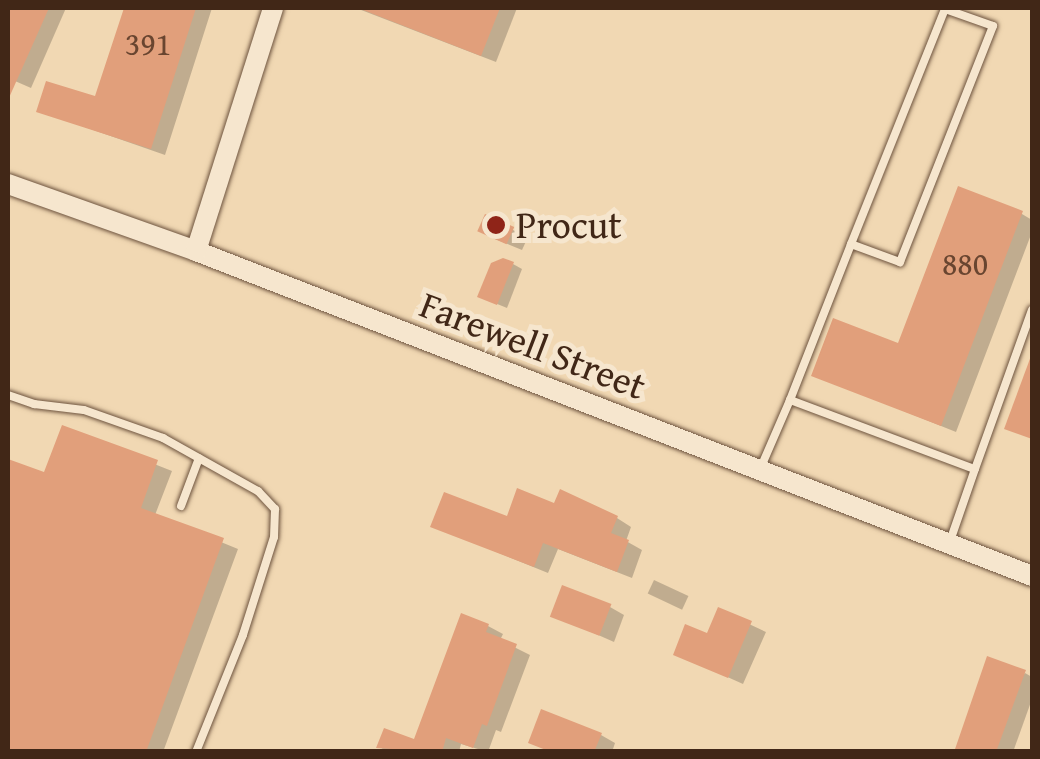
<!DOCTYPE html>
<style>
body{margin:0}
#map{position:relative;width:1040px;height:759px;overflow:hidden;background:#f1d8b3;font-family:"Gentium Book Plus",serif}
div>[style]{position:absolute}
.shadow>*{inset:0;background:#0003;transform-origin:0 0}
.building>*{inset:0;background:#e19f7b;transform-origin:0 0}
.roads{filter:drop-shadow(0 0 2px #6d533e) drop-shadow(0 0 2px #6d533e)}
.service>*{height:8px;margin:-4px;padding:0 4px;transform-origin:4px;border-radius:4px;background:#f6e6ce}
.tertiary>*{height:20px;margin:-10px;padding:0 10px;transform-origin:10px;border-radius:10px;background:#f6e6ce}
.dots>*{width:28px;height:28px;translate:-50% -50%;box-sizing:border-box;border:5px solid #f6e6ce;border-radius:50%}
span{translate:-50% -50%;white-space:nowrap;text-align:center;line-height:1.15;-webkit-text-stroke:10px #f6e6ce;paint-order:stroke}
.number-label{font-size:32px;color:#694530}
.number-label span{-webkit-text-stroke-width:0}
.poi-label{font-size:38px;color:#412717}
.left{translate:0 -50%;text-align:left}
.street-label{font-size:38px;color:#412717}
.frame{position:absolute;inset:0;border:10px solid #412717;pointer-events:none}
</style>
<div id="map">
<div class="shadow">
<i style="clip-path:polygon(8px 8px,66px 8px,31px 88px,8px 78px)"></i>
<i style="clip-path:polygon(126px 8px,212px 8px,165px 155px,39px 111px,97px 99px)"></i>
<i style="clip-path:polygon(356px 8px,517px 8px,496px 62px)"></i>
<i style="clip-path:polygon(959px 190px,1022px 214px,1032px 220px,1032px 232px,956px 432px,814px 375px,899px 346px)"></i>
<i style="clip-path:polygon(487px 218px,528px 237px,522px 250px,495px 239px)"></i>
<i style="clip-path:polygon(513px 264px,522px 269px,507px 308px,490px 301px)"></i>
<i style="clip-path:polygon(63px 428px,172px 471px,155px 515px,238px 549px,163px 752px,8px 752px,8px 461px,46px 476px)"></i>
<i style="clip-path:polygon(556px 506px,617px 518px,631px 527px,626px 541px,642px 550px,632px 578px,558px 549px,548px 573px,433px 526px,508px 519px)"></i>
<i style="left:654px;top:580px;width:38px;height:15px;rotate:25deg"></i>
<i style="clip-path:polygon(610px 607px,624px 615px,614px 642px,553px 615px)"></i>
<i style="clip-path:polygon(719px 610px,766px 632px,743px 684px,676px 654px,709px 636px)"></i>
<i style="clip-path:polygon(463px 616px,488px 626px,503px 634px,500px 640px,530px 655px,501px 732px,496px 730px,488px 752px,461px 744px,459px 752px,387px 752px,380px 747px,415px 742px)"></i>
<i style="clip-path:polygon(1025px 673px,1032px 677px,1032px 699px,1013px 752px,955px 752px)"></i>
<i style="clip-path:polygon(601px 735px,615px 743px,612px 752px,550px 752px)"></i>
</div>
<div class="building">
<i style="clip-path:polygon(8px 8px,49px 8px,8px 100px)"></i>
<i style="clip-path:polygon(124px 8px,196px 8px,151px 149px,36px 112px,46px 81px,95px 96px)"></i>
<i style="clip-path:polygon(358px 8px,500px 8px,481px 56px)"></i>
<i style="clip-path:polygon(958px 186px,1023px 211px,941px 426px,811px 376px,833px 318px,898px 343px)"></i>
<i style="left:485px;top:214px;width:32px;height:19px;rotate:24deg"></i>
<i style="clip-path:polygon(503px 258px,514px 262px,497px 305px,477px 297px,491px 263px)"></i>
<i style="clip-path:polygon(1031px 356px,1032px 356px,1032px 439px,1004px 429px)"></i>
<i style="clip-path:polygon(62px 425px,158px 460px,141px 508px,224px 538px,146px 752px,8px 752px,8px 459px,44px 472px)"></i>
<i style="clip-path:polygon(517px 488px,554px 503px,560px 489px,618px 516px,611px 533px,629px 540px,617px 572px,543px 543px,534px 567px,430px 527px,444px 492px,507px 516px)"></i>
<i style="left:562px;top:585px;width:53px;height:34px;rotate:21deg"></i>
<i style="clip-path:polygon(718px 607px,752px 621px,728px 678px,673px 655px,685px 624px,707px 633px)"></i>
<i style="clip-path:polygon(461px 613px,489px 624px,486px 632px,517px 644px,487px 726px,482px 724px,473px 748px,446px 738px,442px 752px,376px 748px,384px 728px,414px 739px)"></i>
<i style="clip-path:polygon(987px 656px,1026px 670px,996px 752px,954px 752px)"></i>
<i style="clip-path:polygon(541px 709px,602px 733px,594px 752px,551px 752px,528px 743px)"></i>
</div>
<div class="roads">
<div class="service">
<i style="left:8px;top:395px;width:28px;rotate:19deg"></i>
<i style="left:34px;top:404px;width:50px;rotate:6.8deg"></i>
<i style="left:84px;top:410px;width:84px;rotate:19.5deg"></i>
<i style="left:163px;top:438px;width:109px;rotate:29.2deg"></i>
<i style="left:258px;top:491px;width:25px;rotate:47deg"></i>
<i style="left:275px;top:509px;width:28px;rotate:92deg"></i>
<i style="left:274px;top:537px;width:103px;rotate:107.6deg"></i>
<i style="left:243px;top:635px;width:126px;rotate:111.9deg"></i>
<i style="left:790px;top:400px;width:168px;rotate:-68.6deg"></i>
<i style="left:851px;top:244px;width:253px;rotate:-68.2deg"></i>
<i style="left:945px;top:9px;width:51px;rotate:19.5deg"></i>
<i style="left:993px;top:26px;width:254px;rotate:111.5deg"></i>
<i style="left:900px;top:262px;width:52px;rotate:-159.8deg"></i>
<i style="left:761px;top:467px;width:73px;rotate:-66.6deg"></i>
<i style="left:790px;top:400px;width:197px;rotate:20.5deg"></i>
<i style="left:975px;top:469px;width:79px;rotate:109.1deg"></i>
<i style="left:975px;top:469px;width:169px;rotate:-70.3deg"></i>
<i style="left:181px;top:506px;width:51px;rotate:-69.4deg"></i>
</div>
<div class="tertiary">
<i style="left:8px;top:184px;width:200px;rotate:19.6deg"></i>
<i style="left:196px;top:251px;width:897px;rotate:21.24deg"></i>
<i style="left:196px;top:251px;width:255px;rotate:-72.4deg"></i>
</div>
</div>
<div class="dots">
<i style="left:496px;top:225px;background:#8f2418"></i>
</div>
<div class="number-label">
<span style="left:148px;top:44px">391</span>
<span style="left:965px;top:264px">880</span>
</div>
<div class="poi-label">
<span class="left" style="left:516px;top:225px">Procut</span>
</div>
<div class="street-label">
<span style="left:533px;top:345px;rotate:21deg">Farewell Street</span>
</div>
<div class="frame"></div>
</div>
